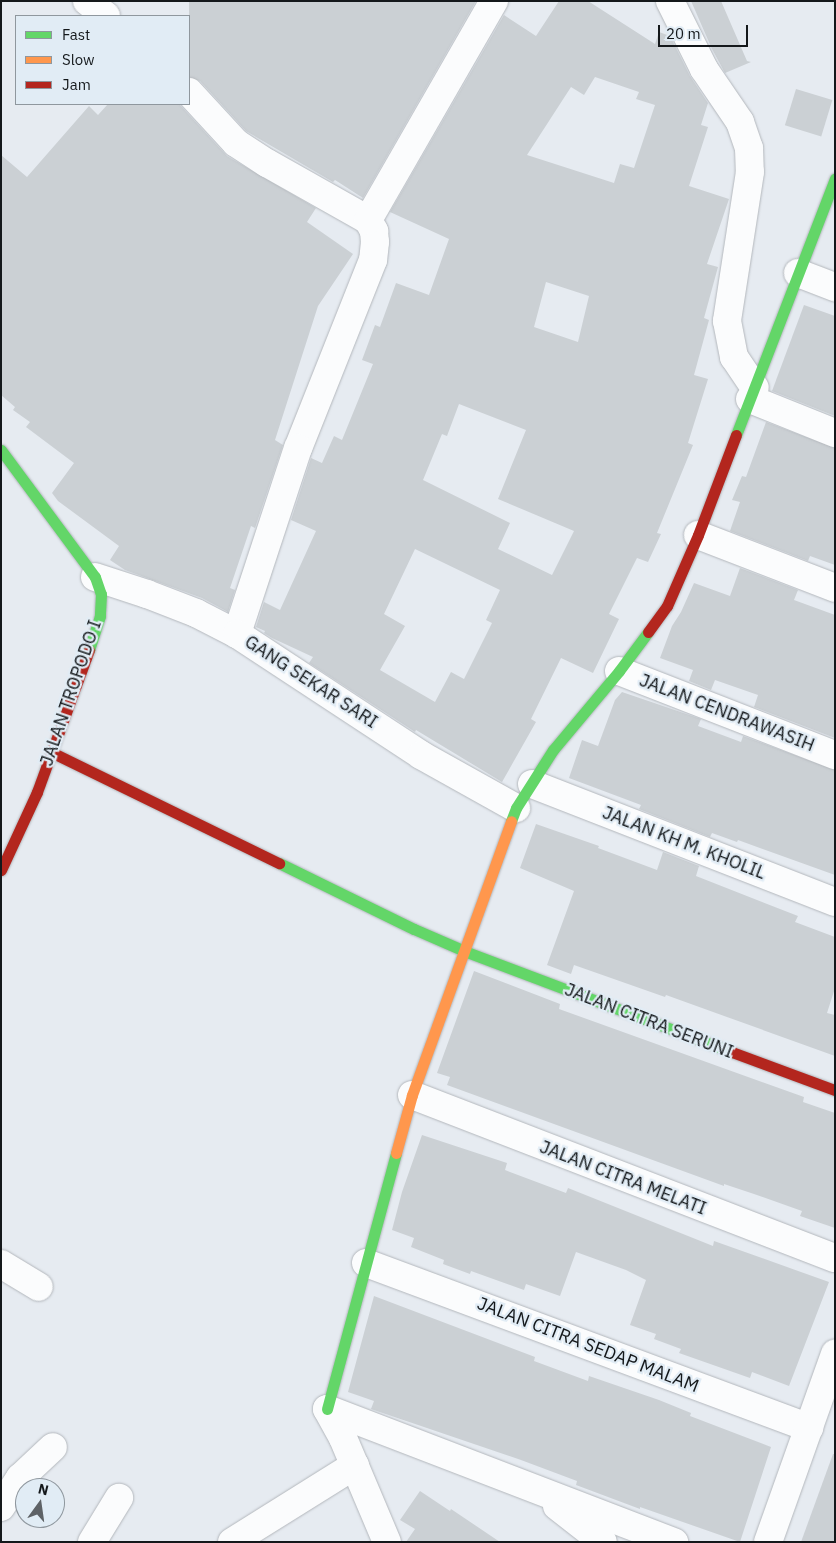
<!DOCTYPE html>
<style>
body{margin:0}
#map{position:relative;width:836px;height:1543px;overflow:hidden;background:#e6ebf1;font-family:"IBM Plex Sans",sans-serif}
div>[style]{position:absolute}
.building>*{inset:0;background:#cbd0d4;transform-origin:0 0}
.roads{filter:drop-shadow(0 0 1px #b3b7bc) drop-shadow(0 0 1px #b3b7bc)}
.street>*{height:28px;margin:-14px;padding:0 14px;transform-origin:14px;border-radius:14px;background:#fbfcfd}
.fast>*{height:11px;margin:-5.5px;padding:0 5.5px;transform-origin:5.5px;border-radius:5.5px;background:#63d668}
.slow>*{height:11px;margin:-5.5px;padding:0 5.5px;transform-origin:5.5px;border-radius:5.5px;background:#ff974d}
.jam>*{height:11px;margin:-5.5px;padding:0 5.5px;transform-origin:5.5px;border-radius:5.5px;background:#b3261e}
span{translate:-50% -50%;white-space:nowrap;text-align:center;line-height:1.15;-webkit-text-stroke:4.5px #e1ecf5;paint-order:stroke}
.street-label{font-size:18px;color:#14181b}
.frame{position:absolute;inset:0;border:2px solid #14181b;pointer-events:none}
.legend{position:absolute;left:15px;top:15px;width:175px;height:90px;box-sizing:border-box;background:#e1ecf5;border:1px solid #8f979e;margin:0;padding:6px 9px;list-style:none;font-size:15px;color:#14181b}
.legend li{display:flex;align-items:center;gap:10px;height:25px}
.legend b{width:25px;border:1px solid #8f979e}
.north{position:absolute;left:15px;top:1478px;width:50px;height:50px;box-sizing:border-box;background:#e1ecf5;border:1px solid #8f979e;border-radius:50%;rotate:14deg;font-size:14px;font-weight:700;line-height:20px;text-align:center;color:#14181b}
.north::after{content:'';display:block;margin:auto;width:18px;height:22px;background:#5e6266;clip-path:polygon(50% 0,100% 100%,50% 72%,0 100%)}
.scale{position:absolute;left:658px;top:25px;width:90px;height:22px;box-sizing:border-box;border:2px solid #14181b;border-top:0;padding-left:6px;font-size:15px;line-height:18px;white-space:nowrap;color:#14181b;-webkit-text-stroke:4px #e1ecf5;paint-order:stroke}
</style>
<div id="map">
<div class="building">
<i style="clip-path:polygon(189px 1px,476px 1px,363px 198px,335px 180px,333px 182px,246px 131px,200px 81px,189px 77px)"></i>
<i style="clip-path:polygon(evenodd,559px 1px,588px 1px,655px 44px,659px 32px,670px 36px,690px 76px,708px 103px,701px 125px,708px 127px,689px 186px,729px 199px,707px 264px,718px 267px,704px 318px,709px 320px,694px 375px,708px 379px,688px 443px,693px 445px,657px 533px,661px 534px,648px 562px,637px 558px,609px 614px,619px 619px,593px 673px,561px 658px,531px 719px,536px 722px,502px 782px,416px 730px,415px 732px,409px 728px,309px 663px,313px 657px,272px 638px,264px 633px,265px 631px,256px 627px,264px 602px,280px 610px,316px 531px,291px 520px,311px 458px,322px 463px,334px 436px,342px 440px,373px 364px,362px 360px,375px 325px,380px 327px,396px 283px,429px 295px,449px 239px,390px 212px,504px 15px,536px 36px,559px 1px,595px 77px,639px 92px,636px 99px,655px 105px,634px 168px,620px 164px,614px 183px,527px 155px,571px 87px,584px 95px,595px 77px,559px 1px,546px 282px,589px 296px,578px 342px,534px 327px,546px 282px,559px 1px,459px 404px,526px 430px,498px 499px,574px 531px,552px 575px,498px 549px,510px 523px,423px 480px,442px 434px,447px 436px,459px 404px,559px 1px,415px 549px,500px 590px,486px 620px,492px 623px,464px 679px,451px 672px,435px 702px,380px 670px,405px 626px,384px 614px,415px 549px)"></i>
<i style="clip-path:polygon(691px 1px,721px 1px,747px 61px,751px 62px,725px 73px,712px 49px)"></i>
<i style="left:796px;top:89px;width:38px;height:38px;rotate:17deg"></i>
<i style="clip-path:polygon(108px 104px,179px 104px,227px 156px,316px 208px,307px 222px,353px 254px,318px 306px,275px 440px,283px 445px,255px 528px,251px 526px,230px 588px,235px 590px,228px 612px,202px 598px,125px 570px,110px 560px,119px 546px,58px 501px,52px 493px,74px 463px,26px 427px,30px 422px,13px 410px,15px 407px,1px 395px,1px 155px,27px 177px,89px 106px,98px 115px)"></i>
<i style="clip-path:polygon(804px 305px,835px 316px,835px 416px,772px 391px)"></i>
<i style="clip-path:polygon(766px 422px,835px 448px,835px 565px,810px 556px,808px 561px,730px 531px,740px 502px,732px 500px,742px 476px,746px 477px)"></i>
<i style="clip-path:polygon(740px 568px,798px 590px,794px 600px,835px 615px,835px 738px,754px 707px,758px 695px,715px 680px,711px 690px,689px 681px,693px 670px,660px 658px,672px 626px,681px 612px,694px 583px,730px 596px)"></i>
<i style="clip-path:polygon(622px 692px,701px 719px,698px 726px,741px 742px,743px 736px,835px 770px,835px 875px,738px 840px,737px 842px,712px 833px,710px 837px,639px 809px,641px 805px,569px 778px,582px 740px,598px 746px,615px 700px)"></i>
<i style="clip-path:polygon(536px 824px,599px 846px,598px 848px,657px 870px,663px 852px,699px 866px,696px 876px,798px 916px,795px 922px,835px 937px,835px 988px,827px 1013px,835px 1015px,835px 1056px,666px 995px,665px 997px,574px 965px,571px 974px,547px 965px,574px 891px,520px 868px)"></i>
<i style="clip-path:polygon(474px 971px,560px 1004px,559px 1009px,804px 1097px,803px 1102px,835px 1113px,835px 1228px,800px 1216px,802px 1211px,754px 1194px,724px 1184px,724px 1186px,447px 1085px,450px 1077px,437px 1073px)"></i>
<i style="clip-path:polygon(422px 1135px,507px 1163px,505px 1170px,566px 1193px,568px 1188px,713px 1246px,714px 1241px,829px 1282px,789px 1386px,752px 1372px,750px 1378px,679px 1353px,681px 1349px,654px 1339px,656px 1334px,630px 1325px,646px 1280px,626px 1270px,576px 1252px,560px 1296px,526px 1284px,524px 1290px,471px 1271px,470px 1274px,443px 1264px,444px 1260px,411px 1247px,414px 1238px,392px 1230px,402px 1192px)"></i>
<i style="clip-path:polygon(374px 1296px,535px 1357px,534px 1361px,588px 1381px,589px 1376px,659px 1400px,691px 1413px,690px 1416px,771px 1447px,740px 1542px,640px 1507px,640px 1509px,576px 1485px,577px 1481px,521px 1460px,371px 1409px,374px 1401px,348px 1392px)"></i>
<i style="clip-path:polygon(833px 1454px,835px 1454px,835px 1542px,801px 1542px)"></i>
<i style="clip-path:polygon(420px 1491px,450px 1511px,451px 1509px,500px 1542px,406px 1542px,415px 1529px,400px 1520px)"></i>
</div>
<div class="roads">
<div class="street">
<i style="left:87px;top:1px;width:24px;rotate:38deg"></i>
<i style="left:670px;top:1px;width:76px;rotate:63.4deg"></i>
<i style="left:704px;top:69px;width:64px;rotate:55.8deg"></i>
<i style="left:740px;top:122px;width:28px;rotate:71deg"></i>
<i style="left:749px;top:148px;width:24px;rotate:88deg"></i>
<i style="left:750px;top:172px;width:151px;rotate:98.8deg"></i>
<i style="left:727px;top:321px;width:37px;rotate:79deg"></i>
<i style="left:734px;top:357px;width:37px;rotate:56deg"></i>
<i style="left:189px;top:92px;width:69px;rotate:47.3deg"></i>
<i style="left:236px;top:143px;width:37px;rotate:33deg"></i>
<i style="left:267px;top:163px;width:116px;rotate:29.4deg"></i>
<i style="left:368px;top:220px;width:13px;rotate:61deg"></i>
<i style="left:374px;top:231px;width:11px;rotate:85deg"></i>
<i style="left:375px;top:242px;width:18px;rotate:96deg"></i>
<i style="left:373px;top:260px;width:202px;rotate:111.7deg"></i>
<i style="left:298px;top:448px;width:196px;rotate:108.2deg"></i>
<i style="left:368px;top:220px;width:253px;rotate:-60.1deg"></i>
<i style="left:798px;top:273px;width:40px;rotate:21deg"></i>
<i style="left:750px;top:399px;width:92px;rotate:21.8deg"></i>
<i style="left:698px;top:535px;width:147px;rotate:21.1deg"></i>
<i style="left:95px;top:577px;width:55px;rotate:18.1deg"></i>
<i style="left:147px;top:594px;width:53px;rotate:21.2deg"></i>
<i style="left:196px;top:613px;width:46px;rotate:27.1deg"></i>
<i style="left:237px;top:634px;width:220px;rotate:33.3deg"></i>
<i style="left:421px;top:755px;width:109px;rotate:29.2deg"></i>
<i style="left:619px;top:671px;width:232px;rotate:21.3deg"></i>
<i style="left:532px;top:784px;width:325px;rotate:21.3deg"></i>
<i style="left:412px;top:1095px;width:453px;rotate:21.1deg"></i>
<i style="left:366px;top:1263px;width:473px;rotate:20.4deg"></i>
<i style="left:1px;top:1264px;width:44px;rotate:31.2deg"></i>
<i style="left:327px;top:1409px;width:372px;rotate:21deg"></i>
<i style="left:327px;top:1409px;width:33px;rotate:61deg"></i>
<i style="left:343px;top:1438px;width:113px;rotate:67.1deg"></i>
<i style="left:557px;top:1506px;width:58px;rotate:38deg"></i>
<i style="left:1px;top:1507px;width:35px;rotate:-57deg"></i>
<i style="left:20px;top:1478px;width:45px;rotate:-43.2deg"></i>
<i style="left:92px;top:1542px;width:52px;rotate:-58.5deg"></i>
<i style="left:232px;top:1542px;width:145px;rotate:-32deg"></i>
<i style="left:768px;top:1542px;width:200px;rotate:-70.4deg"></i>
</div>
<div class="fast">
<i style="left:736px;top:435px;width:275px;rotate:-68.9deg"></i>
<i style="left:1px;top:450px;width:158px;rotate:53.5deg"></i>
<i style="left:95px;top:577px;width:18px;rotate:71deg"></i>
<i style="left:101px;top:594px;width:22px;rotate:93deg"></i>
<i style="left:100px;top:616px;width:36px;rotate:108deg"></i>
<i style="left:511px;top:821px;width:14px;rotate:-69deg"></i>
<i style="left:516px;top:808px;width:69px;rotate:-57.5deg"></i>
<i style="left:553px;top:750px;width:103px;rotate:-50.1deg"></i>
<i style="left:619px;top:671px;width:49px;rotate:-53.4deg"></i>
<i style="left:279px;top:863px;width:150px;rotate:26.1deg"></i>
<i style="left:414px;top:929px;width:58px;rotate:23.5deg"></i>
<i style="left:467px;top:952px;width:283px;rotate:20.7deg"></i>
<i style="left:327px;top:1409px;width:265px;rotate:-74.9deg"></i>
</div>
<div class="slow">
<i style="left:396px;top:1153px;width:60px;rotate:-74.6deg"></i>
<i style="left:412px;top:1095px;width:291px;rotate:-70.1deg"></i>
</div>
<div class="jam">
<i style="left:648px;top:632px;width:32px;rotate:-54deg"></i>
<i style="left:667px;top:606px;width:77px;rotate:-66.4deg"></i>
<i style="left:698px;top:535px;width:107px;rotate:-69.2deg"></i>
<i style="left:51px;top:752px;width:254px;rotate:26deg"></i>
<i style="left:1px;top:870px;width:86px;rotate:-65.2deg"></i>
<i style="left:37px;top:792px;width:151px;rotate:-69.9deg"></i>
<i style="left:732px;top:1052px;width:110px;rotate:20.3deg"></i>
</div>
</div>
<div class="street-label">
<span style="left:311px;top:682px;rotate:33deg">GANG SEKAR SARI</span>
<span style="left:71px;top:693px;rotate:-71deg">JALAN TROPODO I</span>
<span style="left:727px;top:713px;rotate:21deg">JALAN CENDRAWASIH</span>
<span style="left:684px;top:843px;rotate:21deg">JALAN KH M. KHOLIL</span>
<span style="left:649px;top:1021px;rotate:21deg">JALAN CITRA SERUNI</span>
<span style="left:623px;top:1178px;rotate:21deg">JALAN CITRA MELATI</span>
<span style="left:588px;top:1345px;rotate:21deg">JALAN CITRA SEDAP MALAM</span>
</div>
<div class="frame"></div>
<ul class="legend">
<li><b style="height:6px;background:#63d668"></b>Fast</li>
<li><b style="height:6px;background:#ff974d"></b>Slow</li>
<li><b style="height:6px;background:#b3261e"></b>Jam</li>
</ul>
<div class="north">N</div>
<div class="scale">20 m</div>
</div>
